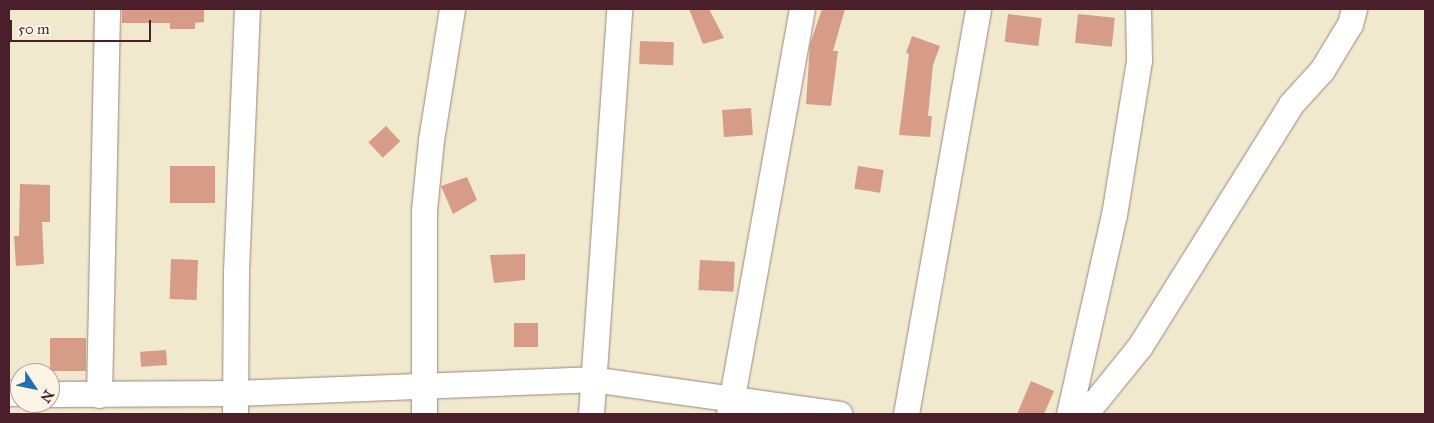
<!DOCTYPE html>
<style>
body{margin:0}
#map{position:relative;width:1434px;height:423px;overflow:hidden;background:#f0e9ce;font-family:"IM FELL Great Primer",serif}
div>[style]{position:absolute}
.building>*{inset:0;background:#d69c88;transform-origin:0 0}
.roads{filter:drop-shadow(0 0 1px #9d847c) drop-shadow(0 0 1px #9d847c)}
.minor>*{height:25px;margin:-12.5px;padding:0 12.5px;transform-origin:12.5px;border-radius:12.5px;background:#fff}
span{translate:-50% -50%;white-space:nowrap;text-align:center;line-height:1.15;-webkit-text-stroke:4px #fcf5e5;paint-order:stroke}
.frame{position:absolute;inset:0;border:10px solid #4a1f2b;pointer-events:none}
.north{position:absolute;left:10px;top:363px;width:50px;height:50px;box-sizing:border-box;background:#fcf5e5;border:1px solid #b59f9b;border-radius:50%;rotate:124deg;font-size:14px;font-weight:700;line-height:20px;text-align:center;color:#4a1f2b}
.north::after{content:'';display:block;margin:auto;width:18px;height:22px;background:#1f6fb2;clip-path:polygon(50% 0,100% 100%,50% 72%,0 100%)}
.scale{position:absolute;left:10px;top:20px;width:141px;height:22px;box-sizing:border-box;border:2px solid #4a1f2b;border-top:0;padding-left:6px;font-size:15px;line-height:18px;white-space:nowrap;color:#4a1f2b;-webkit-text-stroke:4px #fcf5e5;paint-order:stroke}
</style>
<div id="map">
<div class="building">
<i style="clip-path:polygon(122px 9px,204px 9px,204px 22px,195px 23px,195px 29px,170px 29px,170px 23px,122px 23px)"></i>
<i style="clip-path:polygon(689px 9px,709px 9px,724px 38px,703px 44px)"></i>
<i style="clip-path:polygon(822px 9px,845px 9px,833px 51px,838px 51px,831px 106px,806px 104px,810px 44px)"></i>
<i style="left:1008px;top:14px;width:34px;height:28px;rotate:7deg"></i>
<i style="left:1078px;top:14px;width:37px;height:29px;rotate:6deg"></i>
<i style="clip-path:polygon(912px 36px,940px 46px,933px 65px,928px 116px,932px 116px,930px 137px,899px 135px,909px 54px,906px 53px)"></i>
<i style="left:640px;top:41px;width:34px;height:23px;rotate:2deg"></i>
<i style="left:751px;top:108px;width:27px;height:29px;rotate:86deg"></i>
<i style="left:386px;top:126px;width:21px;height:24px;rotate:47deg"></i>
<i style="left:170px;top:166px;width:45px;height:37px"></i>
<i style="left:858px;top:166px;width:26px;height:23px;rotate:9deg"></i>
<i style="clip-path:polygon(467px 177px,477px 200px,453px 214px,441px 186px)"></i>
<i style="clip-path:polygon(20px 184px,50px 185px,50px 222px,42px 222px,44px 264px,16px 266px,14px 236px,19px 236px)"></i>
<i style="clip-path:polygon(525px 254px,525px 280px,494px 283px,490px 255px)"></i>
<i style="left:171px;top:259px;width:27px;height:40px;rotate:2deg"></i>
<i style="left:700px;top:260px;width:35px;height:30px;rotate:3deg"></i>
<i style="left:514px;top:323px;width:24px;height:24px"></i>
<i style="left:50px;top:338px;width:36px;height:33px"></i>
<i style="left:166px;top:350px;width:15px;height:26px;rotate:86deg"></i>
<i style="clip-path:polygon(1031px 381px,1054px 391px,1044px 414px,1017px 414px)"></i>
</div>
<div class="roads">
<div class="minor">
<i style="left:9px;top:393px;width:11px"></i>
<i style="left:50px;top:394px;width:185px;rotate:-0.3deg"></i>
<i style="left:235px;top:393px;width:357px;rotate:-2.2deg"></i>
<i style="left:592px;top:379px;width:250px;rotate:8deg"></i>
<i style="left:99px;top:395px;width:386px;rotate:-88.8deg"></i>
<i style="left:235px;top:414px;width:143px;rotate:-89.6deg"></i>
<i style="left:236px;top:271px;width:262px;rotate:-87.6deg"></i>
<i style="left:424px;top:414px;width:204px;rotate:-90deg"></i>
<i style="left:424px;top:210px;width:70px;rotate:-84.3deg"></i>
<i style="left:431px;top:140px;width:133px;rotate:-80.9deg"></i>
<i style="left:591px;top:414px;width:406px;rotate:-86deg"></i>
<i style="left:729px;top:414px;width:412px;rotate:-79.8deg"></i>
<i style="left:906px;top:414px;width:411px;rotate:-79.9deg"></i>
<i style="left:1069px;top:414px;width:204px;rotate:-77.3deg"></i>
<i style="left:1114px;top:215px;width:157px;rotate:-80.8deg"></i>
<i style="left:1139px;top:60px;width:51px;rotate:-91.1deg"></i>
<i style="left:1085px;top:414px;width:87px;rotate:-51deg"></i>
<i style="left:1140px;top:346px;width:285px;rotate:-58deg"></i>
<i style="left:1291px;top:104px;width:46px;rotate:-47.6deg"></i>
<i style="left:1322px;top:70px;width:54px;rotate:-58.7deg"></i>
<i style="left:1350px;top:24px;width:16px;rotate:-75deg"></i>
</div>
</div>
<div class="frame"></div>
<div class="north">N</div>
<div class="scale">50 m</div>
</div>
